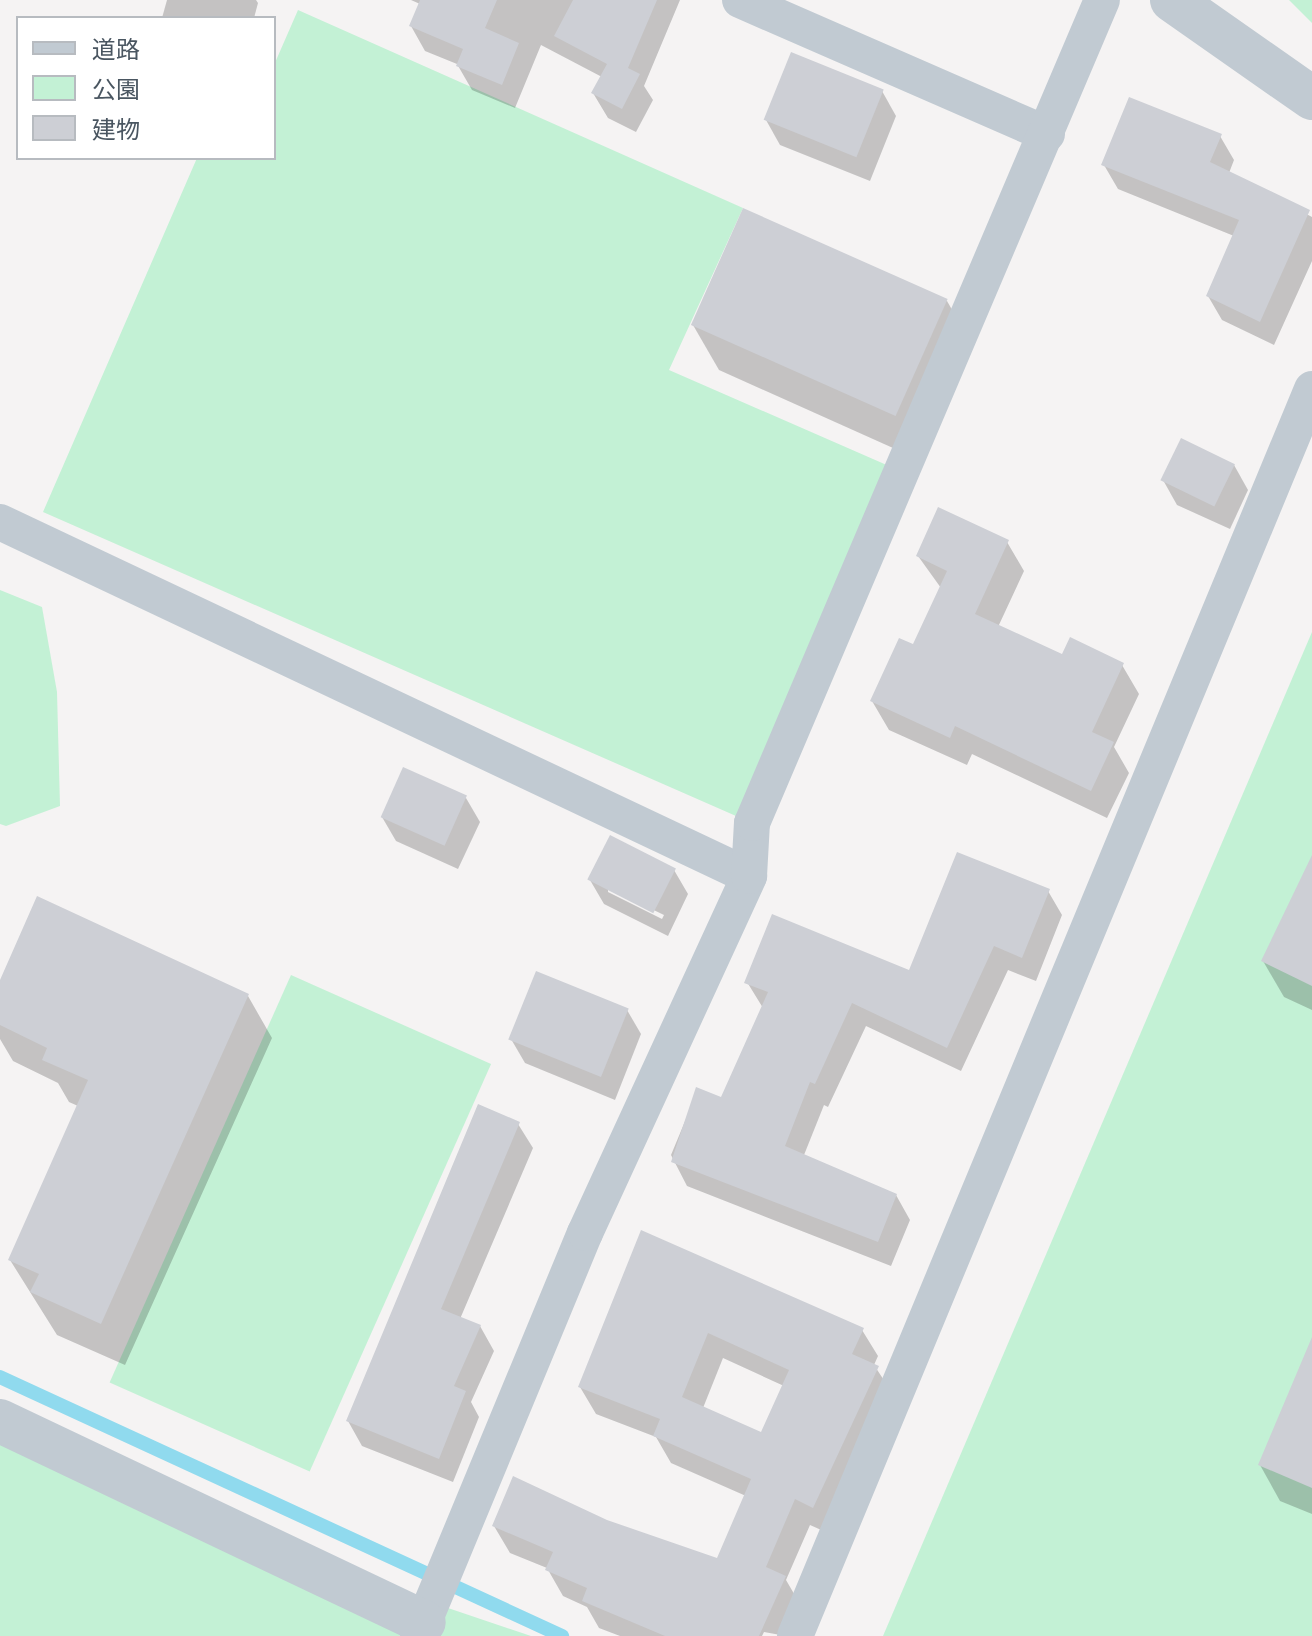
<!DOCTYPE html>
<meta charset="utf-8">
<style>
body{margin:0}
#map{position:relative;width:1312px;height:1636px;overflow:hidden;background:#f5f3f3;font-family:"Titillium Web","Noto Sans JP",sans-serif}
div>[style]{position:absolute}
.green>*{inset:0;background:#c3f1d5;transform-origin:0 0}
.shadow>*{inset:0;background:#0003}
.stream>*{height:14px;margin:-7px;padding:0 7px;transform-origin:7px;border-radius:7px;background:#90daee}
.building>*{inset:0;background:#cdcfd5;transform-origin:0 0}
.minor>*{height:36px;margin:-18px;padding:0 18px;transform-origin:18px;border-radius:18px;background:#c1cad2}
.tertiary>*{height:44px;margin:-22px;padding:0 22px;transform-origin:22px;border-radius:22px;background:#c1cad2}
span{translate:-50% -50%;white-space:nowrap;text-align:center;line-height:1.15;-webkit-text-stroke:8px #fff;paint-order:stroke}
.legend{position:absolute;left:16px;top:16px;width:260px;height:144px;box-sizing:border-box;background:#fff;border:2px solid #b7bbc0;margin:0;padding:10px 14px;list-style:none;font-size:24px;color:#4a5661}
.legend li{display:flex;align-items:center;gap:16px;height:40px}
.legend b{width:40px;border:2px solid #b7bbc0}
</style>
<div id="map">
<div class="green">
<i style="clip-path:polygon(1289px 0,1312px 0,1312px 23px)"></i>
<i style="clip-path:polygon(298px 10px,743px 208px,669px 370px,905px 473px,752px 823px,43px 512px,197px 158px,274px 158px,274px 65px)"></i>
<i style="clip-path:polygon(0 590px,42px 607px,57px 692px,60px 806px,6px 826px,0 824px)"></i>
<i style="clip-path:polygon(1312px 632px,1312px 1636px,883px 1636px)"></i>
<i style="left:291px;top:975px;width:219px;height:446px;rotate:24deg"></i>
<i style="clip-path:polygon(0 1428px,417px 1636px,0 1636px)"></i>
<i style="clip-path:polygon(448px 1608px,531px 1636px,436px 1636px)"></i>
</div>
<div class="shadow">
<i style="clip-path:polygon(167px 0,256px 0,258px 3px,254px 18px,162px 18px)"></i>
<i style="clip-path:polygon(411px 0,680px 0,644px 86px,653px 100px,636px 132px,608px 118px,593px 93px,602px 77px,541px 45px,515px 108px,472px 90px,457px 64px,425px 51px,411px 26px,420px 4px)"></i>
<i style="clip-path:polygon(882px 91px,896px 116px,870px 181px,780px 145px,766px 120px)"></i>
<i style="clip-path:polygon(1220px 136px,1234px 160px,1229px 173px,1312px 217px,1312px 261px,1274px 345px,1222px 320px,1208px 296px,1234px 236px,1118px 189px,1104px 165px)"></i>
<i style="clip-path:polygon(947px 301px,973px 346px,922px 461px,719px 370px,693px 325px)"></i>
<i style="clip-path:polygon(1234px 465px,1248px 490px,1230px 529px,1177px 505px,1163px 480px)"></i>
<i style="clip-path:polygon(1007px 542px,1024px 571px,998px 627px,1063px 656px,1122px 665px,1139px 694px,1114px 747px,1129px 773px,1107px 818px,972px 754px,967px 765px,889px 730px,872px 701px,914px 647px,941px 588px,918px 556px)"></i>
<i style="clip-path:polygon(466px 798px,480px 822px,458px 869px,396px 841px,382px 817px)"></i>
<i style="clip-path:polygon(1312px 859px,1312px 1010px,1284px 997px,1263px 961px)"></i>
<i style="clip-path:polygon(evenodd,674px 870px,688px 894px,668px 936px,604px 904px,590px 880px,674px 870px,608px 888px,664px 915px,662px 919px,608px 892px,608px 888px)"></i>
<i style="clip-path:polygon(1048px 891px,1062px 915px,1036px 981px,1008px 970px,961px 1071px,866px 1026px,828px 1107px,824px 1105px,804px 1155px,896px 1195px,910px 1220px,891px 1266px,687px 1186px,671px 1155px,698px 1090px,722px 1099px,763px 1008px,747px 982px,911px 973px)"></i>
<i style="clip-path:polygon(0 990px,248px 996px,272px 1038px,125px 1365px,57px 1335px,10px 1260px,78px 1106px,69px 1102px,58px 1083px,13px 1061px,0 1039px)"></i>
<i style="clip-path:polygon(627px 1010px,641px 1034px,615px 1100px,525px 1063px,511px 1039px)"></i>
<i style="clip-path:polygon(518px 1124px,533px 1148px,460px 1319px,480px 1326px,494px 1351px,471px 1402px,479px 1417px,453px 1482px,362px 1446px,348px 1421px)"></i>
<i style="clip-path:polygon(evenodd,642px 1233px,862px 1330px,878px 1356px,874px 1365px,893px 1394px,828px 1533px,810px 1525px,786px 1580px,800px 1604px,786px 1636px,764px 1632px,762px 1636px,620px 1636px,599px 1628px,587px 1607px,563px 1596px,547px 1568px,510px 1553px,494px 1526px,607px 1522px,718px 1560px,746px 1496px,671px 1463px,656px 1437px,596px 1414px,580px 1387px,642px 1233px,723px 1358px,784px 1386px,762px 1435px,703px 1408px,723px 1358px)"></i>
<i style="clip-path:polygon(1312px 1342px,1312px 1514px,1280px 1501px,1260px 1465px)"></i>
</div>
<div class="stream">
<i style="left:0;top:1377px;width:619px;rotate:24.74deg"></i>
</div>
<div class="building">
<i style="clip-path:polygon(420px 0,497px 0,485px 28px,519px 43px,502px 85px,456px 66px,463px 49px,409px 26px)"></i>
<i style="clip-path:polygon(573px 0,657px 0,628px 68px,640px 74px,622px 109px,591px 93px,607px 64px,554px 36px)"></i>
<i style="left:791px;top:52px;width:100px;height:73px;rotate:22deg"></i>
<i style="clip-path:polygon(1129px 97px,1222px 134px,1210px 162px,1310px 210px,1260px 322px,1206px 296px,1239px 220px,1101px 165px)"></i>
<i style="left:743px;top:208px;width:224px;height:128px;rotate:24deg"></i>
<i style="left:1181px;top:438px;width:60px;height:47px;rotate:26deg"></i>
<i style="clip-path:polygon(938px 507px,1009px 540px,975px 614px,1062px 654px,1070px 637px,1124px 663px,1092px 732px,1114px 742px,1091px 791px,955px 726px,950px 738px,870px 701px,899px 638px,913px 644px,947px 571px,916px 556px)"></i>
<i style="left:403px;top:767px;width:70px;height:55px;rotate:24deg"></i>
<i style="left:610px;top:835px;width:74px;height:50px;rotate:27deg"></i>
<i style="clip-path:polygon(957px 852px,1050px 889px,1022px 958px,994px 946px,947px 1048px,852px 1003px,815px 1084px,810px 1082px,785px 1146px,897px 1194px,878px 1242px,671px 1162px,696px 1087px,721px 1097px,768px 992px,744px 983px,772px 914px,909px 970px)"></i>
<i style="clip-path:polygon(1312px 855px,1312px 986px,1261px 961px)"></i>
<i style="clip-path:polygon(37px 896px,249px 994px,101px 1324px,30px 1292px,39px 1274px,8px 1260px,88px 1080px,42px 1060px,47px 1048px,0 1025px,0 980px)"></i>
<i style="left:536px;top:971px;width:100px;height:74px;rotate:22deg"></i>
<i style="clip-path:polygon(478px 1104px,520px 1122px,441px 1309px,481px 1325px,454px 1386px,466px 1391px,439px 1459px,346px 1421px)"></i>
<i style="clip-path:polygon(evenodd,641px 1230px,864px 1328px,852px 1354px,879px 1366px,813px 1508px,795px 1499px,766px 1567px,786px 1576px,759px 1636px,665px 1636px,582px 1601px,587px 1588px,545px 1570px,553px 1552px,492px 1526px,513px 1476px,607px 1520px,717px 1558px,751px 1479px,653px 1436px,660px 1419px,578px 1387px,641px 1230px,708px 1333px,789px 1370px,761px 1432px,682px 1397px,708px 1333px)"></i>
<i style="clip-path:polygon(1312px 1337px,1312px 1488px,1258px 1465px)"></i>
</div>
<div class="minor">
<i style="left:740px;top:0;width:335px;rotate:23.6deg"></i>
<i style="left:0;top:522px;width:828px;rotate:25.3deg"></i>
<i style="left:418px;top:1636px;width:436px;rotate:-67.5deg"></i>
<i style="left:585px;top:1233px;width:393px;rotate:-65.3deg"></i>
<i style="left:749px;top:876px;width:53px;rotate:-86.8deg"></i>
<i style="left:752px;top:823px;width:894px;rotate:-66.96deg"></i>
<i style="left:795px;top:1636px;width:1350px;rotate:-67.48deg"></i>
</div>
<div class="tertiary">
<i style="left:1172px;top:0;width:171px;rotate:35deg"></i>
<i style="left:0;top:1421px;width:469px;rotate:25.4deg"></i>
</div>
<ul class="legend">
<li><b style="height:10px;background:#c1cad2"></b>道路</li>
<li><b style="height:22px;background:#c3f1d5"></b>公園</li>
<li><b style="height:22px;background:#cdcfd5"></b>建物</li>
</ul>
</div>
